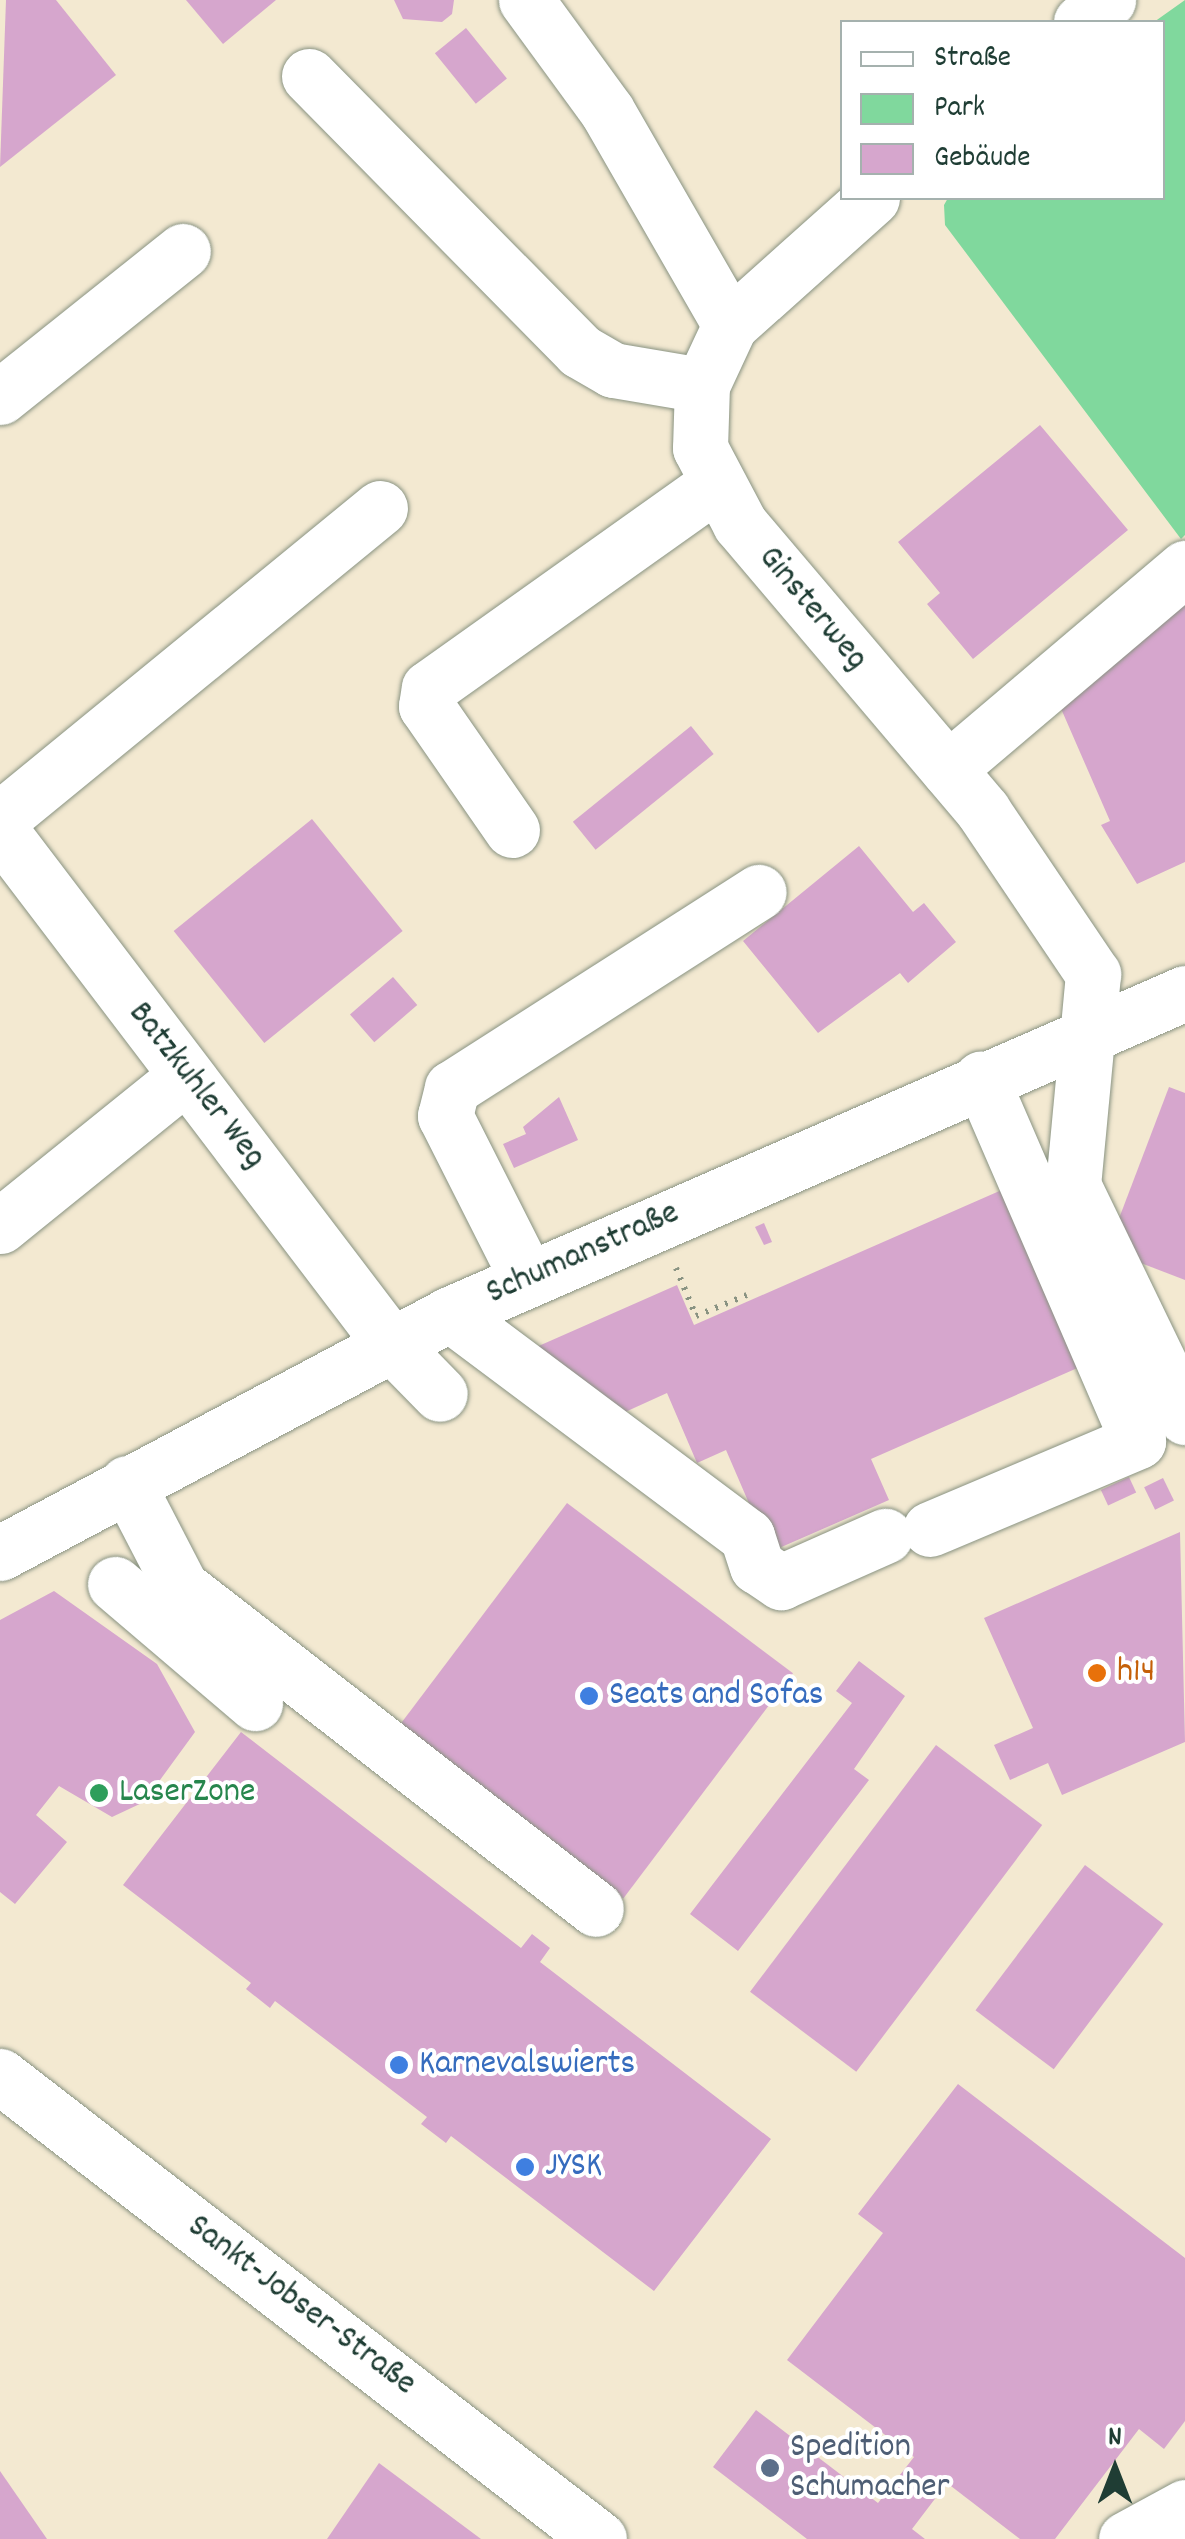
<!DOCTYPE html>
<meta charset="utf-8">
<style>
body{margin:0}
#map{position:relative;width:1185px;height:2539px;overflow:hidden;background:#f3e9d1;font-family:Dekko,sans-serif}
div>[style]{position:absolute}
.green>*{inset:0;background:#80d89d}
.building>*{inset:0;background:#d6a6cd;transform-origin:0 0}
.path>*{height:6px;margin-top:-3px;transform-origin:0;background:repeating-linear-gradient(90deg,#899382 0 2.5px,transparent 0 10.5px)}
.roads{filter:drop-shadow(0 0 2px #899382) drop-shadow(0 0 2px #899382)}
.minor>*{height:55px;margin:-27.5px;padding:0 27.5px;transform-origin:27.5px;border-radius:27.5px;background:#fff}
.dots>*{width:28px;height:28px;translate:-50% -50%;box-sizing:border-box;border:5px solid #fff;border-radius:50%}
span{translate:-50% -50%;white-space:nowrap;text-align:center;line-height:1.15;-webkit-text-stroke:8px #fff;paint-order:stroke}
.street-label{font-size:35px;color:#1f3d34}
.food-label{font-size:35px;color:#c56008}
.left{translate:0 -50%;text-align:left}
.shop-label{font-size:35px;color:#366cbe}
.leisure-label{font-size:35px;color:#27864d}
.service-label{font-size:35px;color:#4e5e75}
.legend{position:absolute;left:840px;top:20px;width:325px;height:180px;box-sizing:border-box;background:#fff;border:2px solid #a5b1ae;margin:0;padding:12px 18px;list-style:none;font-size:30px;color:#1f3d34}
.legend li{display:flex;align-items:center;gap:20px;height:50px}
.legend b{width:50px;border:2px solid #a5b1ae}
.north{position:absolute;left:1065px;top:2419px;width:100px;height:100px;-webkit-text-stroke:8px #fff;paint-order:stroke;rotate:0deg;font-size:28px;font-weight:700;line-height:40px;text-align:center;color:#1f3d34}
.north::after{content:'';display:block;margin:auto;width:35px;height:45px;background:#1f3d34;clip-path:polygon(50% 0,100% 100%,50% 72%,0 100%)}
</style>
<div id="map">
<div class="green">
<i style="clip-path:polygon(1185px 0,1185px 535px,1181px 539px,945px 225px,944px 205px,948px 198px,1162px 198px,1162px 22px,1154px 22px)"></i>
</div>
<div class="building">
<i style="clip-path:polygon(6px 0,56px 0,116px 75px,0 167px)"></i>
<i style="clip-path:polygon(186px 0,276px 0,223px 44px)"></i>
<i style="clip-path:polygon(394px 0,454px 0,452px 14px,442px 22px,403px 19px)"></i>
<i style="left:466px;top:28px;width:65px;height:40px;rotate:51deg"></i>
<i style="clip-path:polygon(1040px 425px,1128px 530px,973px 659px,927px 604px,940px 593px,898px 542px)"></i>
<i style="clip-path:polygon(1185px 600px,1185px 862px,1137px 884px,1101px 825px,1110px 821px,1059px 704px)"></i>
<i style="left:691px;top:726px;width:36px;height:152px;rotate:51deg"></i>
<i style="left:312px;top:819px;width:144px;height:178px;rotate:51deg"></i>
<i style="clip-path:polygon(859px 846px,913px 912px,924px 903px,956px 942px,908px 983px,900px 973px,818px 1033px,743px 941px)"></i>
<i style="left:393px;top:977px;width:37px;height:57px;rotate:49deg"></i>
<i style="clip-path:polygon(1169px 1087px,1185px 1093px,1185px 1280px,1107px 1250px)"></i>
<i style="clip-path:polygon(559px 1097px,578px 1140px,514px 1168px,503px 1144px,526px 1134px,523px 1127px)"></i>
<i style="clip-path:polygon(1004px 1189px,1082px 1366px,871px 1459px,889px 1500px,770px 1552px,726px 1450px,697px 1463px,667px 1393px,612px 1418px,525px 1352px,677px 1285px,694px 1325px)"></i>
<i style="clip-path:polygon(764px 1223px,772px 1242px,764px 1245px,755px 1227px)"></i>
<i style="left:1129px;top:1477px;width:17px;height:31px;rotate:65deg"></i>
<i style="left:1163px;top:1478px;width:25px;height:21px;rotate:64deg"></i>
<i style="left:567px;top:1503px;width:283px;height:282px;rotate:37deg"></i>
<i style="clip-path:polygon(1180px 1532px,1185px 1742px,1062px 1795px,1048px 1763px,1010px 1780px,994px 1745px,1033px 1728px,984px 1618px)"></i>
<i style="clip-path:polygon(54px 1591px,157px 1664px,195px 1732px,144px 1802px,112px 1817px,59px 1786px,36px 1815px,67px 1842px,15px 1904px,0 1892px,0 1620px)"></i>
<i style="clip-path:polygon(859px 1661px,905px 1696px,854px 1769px,869px 1780px,738px 1951px,690px 1914px,852px 1703px,836px 1691px)"></i>
<i style="clip-path:polygon(241px 1732px,521px 1948px,532px 1934px,550px 1948px,540px 1962px,771px 2139px,654px 2291px,451px 2136px,446px 2143px,421px 2124px,427px 2117px,275px 2001px,270px 2008px,246px 1989px,251px 1983px,123px 1885px)"></i>
<i style="left:936px;top:1745px;width:133px;height:309px;rotate:37deg"></i>
<i style="left:1085px;top:1865px;width:98px;height:182px;rotate:37deg"></i>
<i style="clip-path:polygon(958px 2084px,1185px 2258px,1185px 2421px,1164px 2449px,1139px 2429px,1055px 2539px,1020px 2539px,947px 2483px,912px 2529px,925px 2539px,807px 2539px,713px 2467px,756px 2410px,878px 2503px,914px 2457px,787px 2360px,883px 2233px,858px 2214px)"></i>
<i style="clip-path:polygon(379px 2463px,481px 2539px,327px 2539px)"></i>
<i style="clip-path:polygon(0 2471px,47px 2539px,0 2539px)"></i>
</div>
<div class="path">
<i style="left:676px;top:1268px;width:52px;rotate:67.4deg"></i>
<i style="left:696px;top:1316px;width:55px;rotate:-22.4deg"></i>
</div>
<div class="roads">
<div class="minor">
<i style="left:526px;top:0;width:137px;rotate:53.9deg"></i>
<i style="left:607px;top:111px;width:247px;rotate:60.1deg"></i>
<i style="left:1081px;top:22px;width:35px;rotate:-39deg"></i>
<i style="left:309px;top:76px;width:386px;rotate:45.4deg"></i>
<i style="left:580px;top:351px;width:38px;rotate:30deg"></i>
<i style="left:613px;top:370px;width:90px;rotate:9.6deg"></i>
<i style="left:872px;top:198px;width:191px;rotate:138.2deg"></i>
<i style="left:730px;top:325px;width:66px;rotate:115deg"></i>
<i style="left:702px;top:385px;width:63px;rotate:91.8deg"></i>
<i style="left:700px;top:448px;width:86px;rotate:62.2deg"></i>
<i style="left:740px;top:524px;width:376px;rotate:49.7deg"></i>
<i style="left:983px;top:811px;width:197px;rotate:56deg"></i>
<i style="left:1093px;top:974px;width:212px;rotate:95.4deg"></i>
<i style="left:1073px;top:1185px;width:258px;rotate:64.2deg"></i>
<i style="left:0;top:397px;width:234px;rotate:-38.6deg"></i>
<i style="left:948px;top:769px;width:311px;rotate:-40.3deg"></i>
<i style="left:0;top:819px;width:491px;rotate:-39.3deg"></i>
<i style="left:0;top:830px;width:644px;rotate:52.76deg"></i>
<i style="left:390px;top:1343px;width:71px;rotate:45.6deg"></i>
<i style="left:512px;top:830px;width:151px;rotate:-124.7deg"></i>
<i style="left:426px;top:706px;width:18px;rotate:-81deg"></i>
<i style="left:429px;top:688px;width:351px;rotate:-35.4deg"></i>
<i style="left:0;top:1226px;width:239px;rotate:-38.9deg"></i>
<i style="left:527px;top:1278px;width:182px;rotate:-116.8deg"></i>
<i style="left:445px;top:1116px;width:29px;rotate:-76deg"></i>
<i style="left:452px;top:1088px;width:364px;rotate:-32.6deg"></i>
<i style="left:450px;top:1314px;width:371px;rotate:36.8deg"></i>
<i style="left:747px;top:1536px;width:32px;rotate:72deg"></i>
<i style="left:757px;top:1566px;width:29px;rotate:34deg"></i>
<i style="left:781px;top:1582px;width:114px;rotate:-23.9deg"></i>
<i style="left:127px;top:1483px;width:117px;rotate:62.6deg"></i>
<i style="left:181px;top:1587px;width:525px;rotate:37.81deg"></i>
<i style="left:930px;top:1529px;width:226px;rotate:-22.9deg"></i>
<i style="left:1138px;top:1441px;width:395px;rotate:-113.4deg"></i>
<i style="left:0;top:1553px;width:510px;rotate:-27.97deg"></i>
<i style="left:450px;top:1314px;width:802px;rotate:-23.59deg"></i>
<i style="left:115px;top:1584px;width:184px;rotate:40.4deg"></i>
<i style="left:0;top:2076px;width:757px;rotate:37.7deg"></i>
<i style="left:1126px;top:2539px;width:67px;rotate:-28.5deg"></i>
</div>
</div>
<div class="dots">
<i style="left:1097px;top:1673px;background:#e8710a"></i>
<i style="left:589px;top:1696px;background:#3f7fe0"></i>
<i style="left:99px;top:1793px;background:#2e9e5b"></i>
<i style="left:399px;top:2065px;background:#3f7fe0"></i>
<i style="left:525px;top:2167px;background:#3f7fe0"></i>
<i style="left:770px;top:2468px;background:#5c6f8a"></i>
</div>
<div class="street-label">
<span style="left:812px;top:609px;rotate:50deg">Ginsterweg</span>
<span style="left:196px;top:1086px;rotate:52deg">Batzkuhler Weg</span>
<span style="left:583px;top:1254px;rotate:-24deg">Schumanstraße</span>
<span style="left:301px;top:2306px;rotate:37deg">Sankt-Jobser-Straße</span>
</div>
<div class="food-label">
<span class="left" style="left:1117px;top:1673px">h14</span>
</div>
<div class="shop-label">
<span class="left" style="left:609px;top:1696px">Seats and Sofas</span>
<span class="left" style="left:419px;top:2065px">Karnevalswierts</span>
<span class="left" style="left:545px;top:2167px">JYSK</span>
</div>
<div class="leisure-label">
<span class="left" style="left:119px;top:1793px">LaserZone</span>
</div>
<div class="service-label">
<span class="left" style="left:790px;top:2468px">Spedition<br>Schumacher</span>
</div>
<ul class="legend">
<li><b style="height:12px;background:#fff"></b>Straße</li>
<li><b style="height:28px;background:#80d89d"></b>Park</li>
<li><b style="height:28px;background:#d6a6cd"></b>Gebäude</li>
</ul>
<div class="north">N</div>
</div>
